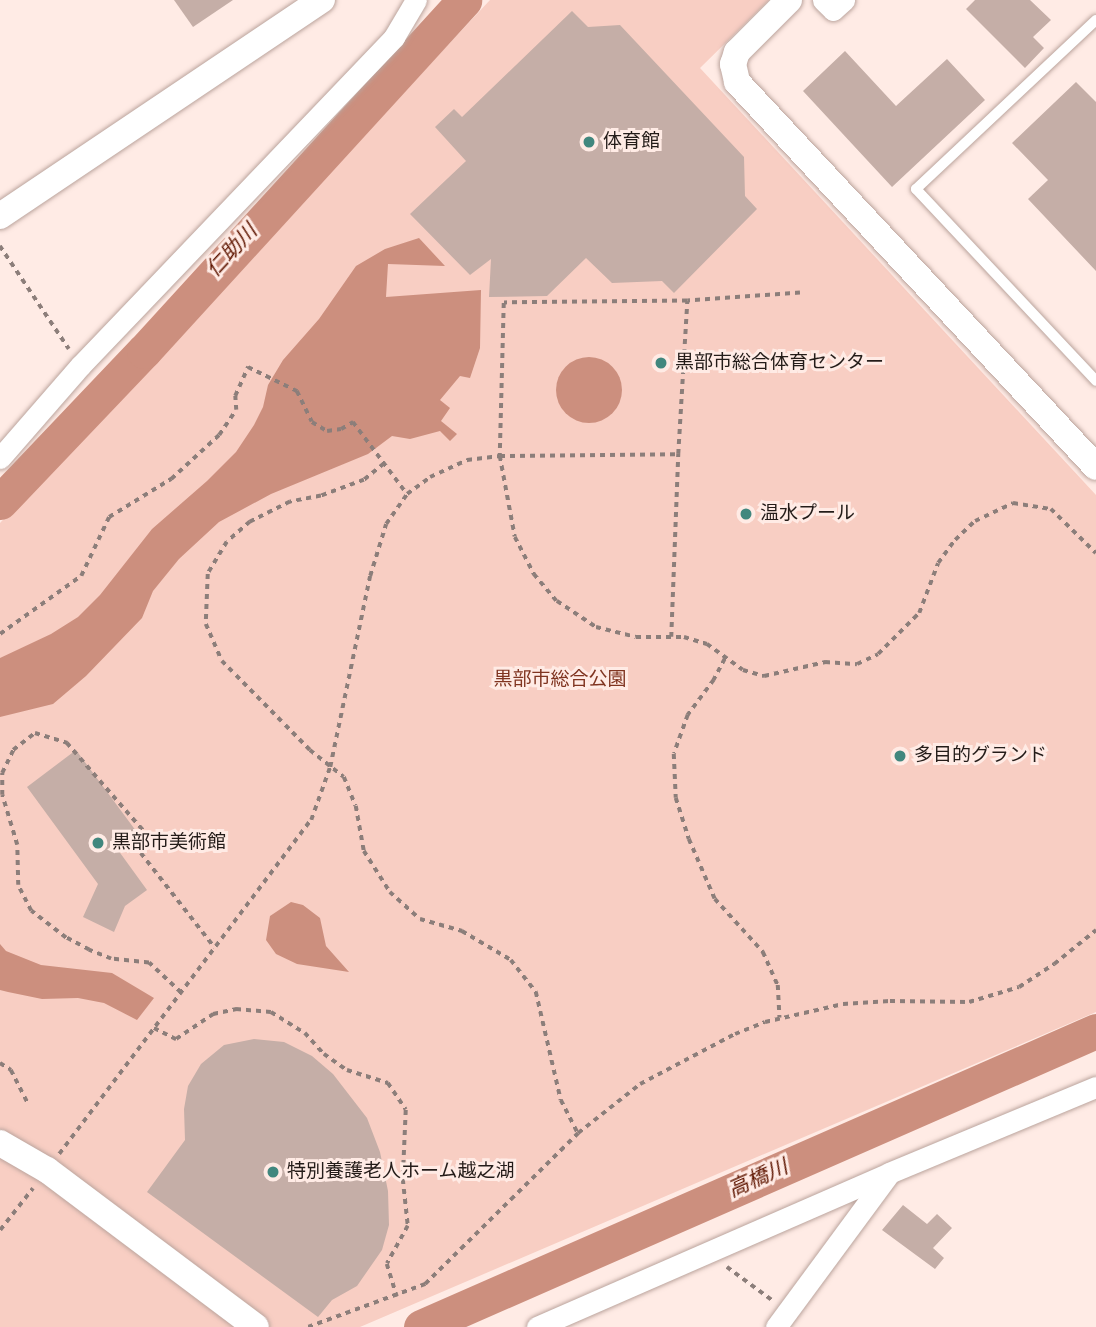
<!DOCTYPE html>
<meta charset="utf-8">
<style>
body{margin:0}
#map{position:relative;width:1096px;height:1327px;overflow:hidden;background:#ffebe5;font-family:"Varela Round","Noto Sans JP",sans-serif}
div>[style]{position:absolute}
.green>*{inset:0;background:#f8cec3}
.water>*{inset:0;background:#cc8f7e}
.round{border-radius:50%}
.river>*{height:35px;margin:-17.5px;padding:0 17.5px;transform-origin:17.5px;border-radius:17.5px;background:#cc8f7e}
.building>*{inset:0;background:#c5aea7}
.path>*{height:3.5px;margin-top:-1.75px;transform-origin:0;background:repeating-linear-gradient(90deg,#8c7e7a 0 5px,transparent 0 10px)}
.roads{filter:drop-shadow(0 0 2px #bba49d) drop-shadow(0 0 2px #bba49d)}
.service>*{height:10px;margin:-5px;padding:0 5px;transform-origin:5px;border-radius:5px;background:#fff}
.minor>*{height:21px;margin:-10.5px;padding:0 10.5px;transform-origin:10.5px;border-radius:10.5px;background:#fff}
.tertiary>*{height:26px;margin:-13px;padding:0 13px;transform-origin:13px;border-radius:13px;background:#fff}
.dots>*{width:19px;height:19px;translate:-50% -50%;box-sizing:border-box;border:4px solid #ffebe5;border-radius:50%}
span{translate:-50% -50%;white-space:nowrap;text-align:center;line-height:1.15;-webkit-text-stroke:6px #ffebe5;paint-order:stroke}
.poi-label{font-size:19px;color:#241c19}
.left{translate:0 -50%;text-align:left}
.park-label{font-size:19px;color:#803521}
.water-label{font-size:21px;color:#5f1601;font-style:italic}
</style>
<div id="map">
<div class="green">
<i style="clip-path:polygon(490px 0,769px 0,700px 68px,1096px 495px,1096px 1012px,360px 1327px,0 1327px,0 523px)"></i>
</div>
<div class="water">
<i style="clip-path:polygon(419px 238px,445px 266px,388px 264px,386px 297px,481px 290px,480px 348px,470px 378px,460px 376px,440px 400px,450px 408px,441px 421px,457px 434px,450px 441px,440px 431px,410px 439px,392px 436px,368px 454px,271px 494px,219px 522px,179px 559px,153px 591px,142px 618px,86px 676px,53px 704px,0 717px,0 658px,51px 634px,78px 617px,100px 595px,152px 529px,207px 481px,236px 452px,254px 425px,263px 407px,268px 385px,283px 360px,319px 319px,356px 266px,385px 249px)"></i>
<i class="round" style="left:556px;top:357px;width:66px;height:66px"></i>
<i style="clip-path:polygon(291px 902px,303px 905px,320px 918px,326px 946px,349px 972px,297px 964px,276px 954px,266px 940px,270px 916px)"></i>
<i style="clip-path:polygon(0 944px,6px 951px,41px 965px,112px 973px,154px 998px,137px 1020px,104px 1003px,78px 998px,42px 999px,8px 992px,0 990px)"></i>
</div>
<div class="river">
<i style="left:0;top:502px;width:209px;rotate:-46.4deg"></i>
<i style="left:144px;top:351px;width:475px;rotate:-47.6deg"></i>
<i style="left:421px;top:1327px;width:737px;rotate:-23.68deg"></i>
</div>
<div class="building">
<i style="clip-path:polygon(174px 0,233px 0,193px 27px)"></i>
<i style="clip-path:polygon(975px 0,1030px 0,1051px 20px,1033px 37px,1044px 48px,1025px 68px,966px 9px)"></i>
<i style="clip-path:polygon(572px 11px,588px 27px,620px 25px,744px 157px,745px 196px,757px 209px,674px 293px,662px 281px,612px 283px,586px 258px,547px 296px,489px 297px,491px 259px,470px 275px,410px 214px,466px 161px,435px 127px,454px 109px,462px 117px)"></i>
<i style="clip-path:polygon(845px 51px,896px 106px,947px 59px,985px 100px,892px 187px,803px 91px)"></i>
<i style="clip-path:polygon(1076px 82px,1096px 102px,1096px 271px,1028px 199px,1048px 180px,1012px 143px)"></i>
<i style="clip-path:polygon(76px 750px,139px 835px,118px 850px,147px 890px,125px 906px,114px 932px,83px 917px,98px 884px,27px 787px)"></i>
<i style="clip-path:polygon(254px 1039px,284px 1042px,312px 1056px,333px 1074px,367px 1118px,380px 1152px,388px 1191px,389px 1225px,382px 1250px,357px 1286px,332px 1300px,318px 1317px,147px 1192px,185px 1140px,184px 1109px,188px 1086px,201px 1064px,224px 1045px)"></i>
<i style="clip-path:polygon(903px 1205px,927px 1224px,937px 1214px,952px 1228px,933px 1248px,944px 1258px,935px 1269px,882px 1230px)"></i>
</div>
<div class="path">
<i style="left:0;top:246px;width:124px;rotate:56.2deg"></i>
<i style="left:800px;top:293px;width:113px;rotate:176deg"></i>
<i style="left:687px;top:301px;width:183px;rotate:179.4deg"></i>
<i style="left:504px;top:303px;width:153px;rotate:91.5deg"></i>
<i style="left:500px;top:456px;width:82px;rotate:79.5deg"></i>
<i style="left:515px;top:537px;width:42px;rotate:62.8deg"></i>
<i style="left:534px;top:574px;width:35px;rotate:50deg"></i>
<i style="left:557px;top:601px;width:47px;rotate:33.7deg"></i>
<i style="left:596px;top:627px;width:41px;rotate:14deg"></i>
<i style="left:636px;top:637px;width:48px"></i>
<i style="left:684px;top:637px;width:24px;rotate:17deg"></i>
<i style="left:707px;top:644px;width:44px;rotate:35.8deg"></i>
<i style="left:743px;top:670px;width:22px;rotate:16deg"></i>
<i style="left:764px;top:676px;width:63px;rotate:-12.9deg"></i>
<i style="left:825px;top:662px;width:32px;rotate:4deg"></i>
<i style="left:857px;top:664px;width:23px;rotate:-25deg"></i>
<i style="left:878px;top:654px;width:58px;rotate:-45deg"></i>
<i style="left:919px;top:613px;width:53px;rotate:-69.2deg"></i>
<i style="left:938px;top:563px;width:29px;rotate:-54deg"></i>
<i style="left:955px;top:540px;width:28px;rotate:-44deg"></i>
<i style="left:975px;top:521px;width:42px;rotate:-25.3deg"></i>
<i style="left:1013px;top:503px;width:38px;rotate:9deg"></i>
<i style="left:1051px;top:509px;width:63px;rotate:44.4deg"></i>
<i style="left:384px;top:464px;width:26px;rotate:141deg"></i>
<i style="left:364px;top:480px;width:46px;rotate:159.6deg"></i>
<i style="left:321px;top:496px;width:32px;rotate:169deg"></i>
<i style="left:290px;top:502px;width:45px;rotate:153.4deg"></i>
<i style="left:250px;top:522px;width:30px;rotate:139deg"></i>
<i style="left:227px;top:542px;width:37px;rotate:121deg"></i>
<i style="left:208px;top:574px;width:50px;rotate:92.3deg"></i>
<i style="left:206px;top:624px;width:40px;rotate:66.6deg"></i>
<i style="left:222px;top:661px;width:125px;rotate:45.3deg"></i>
<i style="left:310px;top:750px;width:43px;rotate:38.5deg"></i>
<i style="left:344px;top:777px;width:31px;rotate:68deg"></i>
<i style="left:356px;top:806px;width:46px;rotate:79.9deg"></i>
<i style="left:364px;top:851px;width:49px;rotate:57.6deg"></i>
<i style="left:390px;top:892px;width:40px;rotate:42deg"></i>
<i style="left:420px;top:919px;width:44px;rotate:15.9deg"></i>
<i style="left:462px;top:931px;width:57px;rotate:30.6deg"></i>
<i style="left:511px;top:960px;width:41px;rotate:52deg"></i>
<i style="left:536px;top:992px;width:111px;rotate:77deg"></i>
<i style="left:561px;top:1100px;width:37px;rotate:63deg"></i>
<i style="left:0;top:634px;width:100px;rotate:-35.6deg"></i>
<i style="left:81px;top:576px;width:65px;rotate:-64.6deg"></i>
<i style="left:109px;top:517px;width:73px;rotate:-31.5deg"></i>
<i style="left:171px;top:479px;width:65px;rotate:-42.5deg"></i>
<i style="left:219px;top:435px;width:30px;rotate:-56deg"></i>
<i style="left:236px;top:410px;width:14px;rotate:-94deg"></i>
<i style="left:235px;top:396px;width:32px;rotate:-66deg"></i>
<i style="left:248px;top:367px;width:55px;rotate:26.1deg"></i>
<i style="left:297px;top:391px;width:34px;rotate:64deg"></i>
<i style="left:312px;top:422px;width:17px;rotate:31deg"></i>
<i style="left:327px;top:431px;width:14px;rotate:-8deg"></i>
<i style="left:341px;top:429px;width:14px;rotate:-30deg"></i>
<i style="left:353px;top:422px;width:90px;rotate:53.1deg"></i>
<i style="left:671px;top:637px;width:183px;rotate:-87.8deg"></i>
<i style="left:678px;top:454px;width:153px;rotate:-86.6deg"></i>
<i style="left:725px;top:659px;width:24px;rotate:118deg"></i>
<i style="left:714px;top:680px;width:44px;rotate:126.6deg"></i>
<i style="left:688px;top:715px;width:41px;rotate:109.7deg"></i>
<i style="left:674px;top:754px;width:44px;rotate:87.4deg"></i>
<i style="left:676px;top:798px;width:43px;rotate:72.4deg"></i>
<i style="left:689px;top:839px;width:65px;rotate:66.6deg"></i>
<i style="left:715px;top:899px;width:72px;rotate:47.8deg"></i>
<i style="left:763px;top:952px;width:36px;rotate:66deg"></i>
<i style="left:778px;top:985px;width:33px;rotate:87deg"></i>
<i style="left:181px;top:993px;width:44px;rotate:-136.8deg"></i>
<i style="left:149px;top:963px;width:38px;rotate:-174deg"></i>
<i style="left:111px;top:959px;width:24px;rotate:-158deg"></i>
<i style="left:89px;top:950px;width:26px;rotate:-152deg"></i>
<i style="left:66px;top:938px;width:44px;rotate:-142.4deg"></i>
<i style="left:31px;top:911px;width:29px;rotate:-117deg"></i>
<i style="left:18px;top:885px;width:40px;rotate:-91.4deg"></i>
<i style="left:17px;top:845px;width:52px;rotate:-106.7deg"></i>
<i style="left:2px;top:795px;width:22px;rotate:-90deg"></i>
<i style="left:2px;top:773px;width:25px;rotate:-64deg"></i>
<i style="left:13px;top:750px;width:28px;rotate:-38deg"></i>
<i style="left:35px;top:733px;width:34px;rotate:17deg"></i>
<i style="left:67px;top:743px;width:125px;rotate:48.9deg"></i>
<i style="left:149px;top:837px;width:18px;rotate:117deg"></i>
<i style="left:141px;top:853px;width:120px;rotate:52.1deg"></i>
<i style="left:154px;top:1028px;width:25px;rotate:27deg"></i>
<i style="left:176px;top:1039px;width:45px;rotate:-34deg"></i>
<i style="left:213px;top:1014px;width:24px;rotate:-12deg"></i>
<i style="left:236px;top:1009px;width:35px;rotate:5deg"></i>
<i style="left:271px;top:1012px;width:40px;rotate:32deg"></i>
<i style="left:305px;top:1033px;width:28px;rotate:48deg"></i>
<i style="left:324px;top:1054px;width:28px;rotate:35deg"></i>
<i style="left:347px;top:1070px;width:43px;rotate:17.6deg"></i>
<i style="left:388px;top:1083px;width:32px;rotate:56deg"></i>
<i style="left:406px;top:1110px;width:69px;rotate:92.5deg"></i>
<i style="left:403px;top:1179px;width:47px;rotate:83.9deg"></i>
<i style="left:408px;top:1226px;width:43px;rotate:118.9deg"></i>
<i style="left:387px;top:1264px;width:34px;rotate:73deg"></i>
<i style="left:0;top:1063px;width:13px;rotate:32deg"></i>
<i style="left:11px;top:1070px;width:39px;rotate:63deg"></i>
<i style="left:59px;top:1154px;width:418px;rotate:-53deg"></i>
<i style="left:311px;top:820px;width:56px;rotate:-70.3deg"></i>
<i style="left:330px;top:767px;width:195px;rotate:-78.2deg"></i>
<i style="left:370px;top:576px;width:54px;rotate:-72.9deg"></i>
<i style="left:386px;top:524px;width:37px;rotate:-55deg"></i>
<i style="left:407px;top:494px;width:29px;rotate:-36deg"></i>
<i style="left:430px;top:477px;width:41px;rotate:-24.7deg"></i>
<i style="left:467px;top:460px;width:33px;rotate:-7deg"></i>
<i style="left:500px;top:456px;width:178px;rotate:-0.6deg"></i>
<i style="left:0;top:1230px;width:53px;rotate:-51.8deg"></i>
<i style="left:727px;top:1267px;width:56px;rotate:36.3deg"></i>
<i style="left:308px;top:1327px;width:125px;rotate:-20.2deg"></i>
<i style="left:425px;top:1284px;width:215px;rotate:-44.6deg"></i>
<i style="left:578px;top:1133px;width:79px;rotate:-38.3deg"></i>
<i style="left:640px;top:1084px;width:107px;rotate:-27.8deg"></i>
<i style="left:735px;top:1034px;width:32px;rotate:-22deg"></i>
<i style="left:765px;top:1022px;width:80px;rotate:-13deg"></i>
<i style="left:843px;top:1004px;width:47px;rotate:-3.7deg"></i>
<i style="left:890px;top:1001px;width:79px;rotate:0.7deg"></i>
<i style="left:969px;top:1002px;width:52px;rotate:-16.7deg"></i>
<i style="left:1019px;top:987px;width:42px;rotate:-33.3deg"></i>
<i style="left:1054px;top:964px;width:54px;rotate:-39deg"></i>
</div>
<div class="roads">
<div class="service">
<i style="left:1096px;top:20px;width:247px;rotate:136.8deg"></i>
<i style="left:916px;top:189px;width:263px;rotate:46.8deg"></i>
</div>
<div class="minor">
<i style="left:823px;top:0;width:14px;rotate:45deg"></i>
<i style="left:833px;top:10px;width:15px;rotate:-42deg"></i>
<i style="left:0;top:458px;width:122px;rotate:-49deg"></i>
<i style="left:80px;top:366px;width:455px;rotate:-46.3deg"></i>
<i style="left:394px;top:37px;width:43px;rotate:-59.3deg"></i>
<i style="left:537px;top:1327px;width:384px;rotate:-23.6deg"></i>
<i style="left:889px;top:1173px;width:224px;rotate:-22.6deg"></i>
<i style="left:776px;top:1327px;width:189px;rotate:-53.6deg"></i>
</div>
<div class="tertiary">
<i style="left:789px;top:0;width:74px;rotate:135deg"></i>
<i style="left:737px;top:52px;width:13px;rotate:108deg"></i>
<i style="left:733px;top:64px;width:18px;rotate:77deg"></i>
<i style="left:737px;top:82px;width:526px;rotate:47deg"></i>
<i style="left:0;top:216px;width:388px;rotate:-33.9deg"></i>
<i style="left:0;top:1143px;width:54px;rotate:29.9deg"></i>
<i style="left:47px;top:1170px;width:261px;rotate:36.9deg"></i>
</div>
</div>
<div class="dots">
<i style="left:589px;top:142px;background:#41877e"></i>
<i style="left:661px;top:363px;background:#41877e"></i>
<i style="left:746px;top:514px;background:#41877e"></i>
<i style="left:900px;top:756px;background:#41877e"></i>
<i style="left:98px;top:843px;background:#41877e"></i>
<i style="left:273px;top:1172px;background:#41877e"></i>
</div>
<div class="poi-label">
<span class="left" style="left:603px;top:142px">体育館</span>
<span class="left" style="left:675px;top:363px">黒部市総合体育センター</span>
<span class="left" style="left:760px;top:514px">温水プール</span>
<span class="left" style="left:914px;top:756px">多目的グランド</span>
<span class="left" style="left:112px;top:843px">黒部市美術館</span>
<span class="left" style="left:287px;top:1172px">特別養護老人ホーム越之湖</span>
</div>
<div class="park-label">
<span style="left:560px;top:680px">黒部市総合公園</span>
</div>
<div class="water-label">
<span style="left:232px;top:251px;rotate:-47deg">仁助川</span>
<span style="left:758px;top:1179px;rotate:-24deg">高橋川</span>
</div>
</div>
